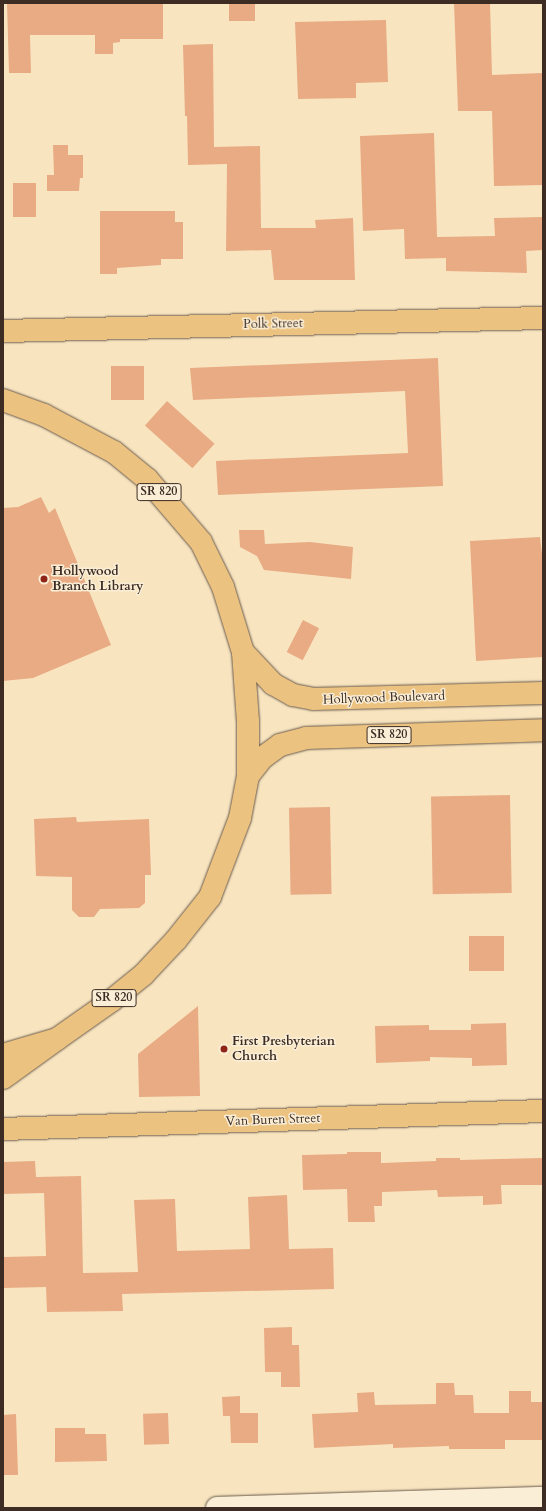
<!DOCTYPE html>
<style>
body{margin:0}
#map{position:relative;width:546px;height:1511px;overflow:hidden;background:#f8e5c0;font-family:Cardo,serif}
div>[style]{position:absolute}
.building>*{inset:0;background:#e8ab84;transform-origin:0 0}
.roads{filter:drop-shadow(0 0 1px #6b5a4b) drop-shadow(0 0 1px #6b5a4b)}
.minor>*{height:22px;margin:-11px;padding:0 11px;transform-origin:11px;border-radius:11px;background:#faeed6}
.major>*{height:22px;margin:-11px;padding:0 11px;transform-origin:11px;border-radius:11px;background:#ecc280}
.highway>*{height:22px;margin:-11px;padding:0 11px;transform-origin:11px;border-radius:11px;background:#ecc280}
.dots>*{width:11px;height:11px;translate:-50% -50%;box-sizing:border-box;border:2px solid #faeed6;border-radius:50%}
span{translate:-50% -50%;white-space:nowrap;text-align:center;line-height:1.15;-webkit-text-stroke:3px #faeed6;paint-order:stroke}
.shield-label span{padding:1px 3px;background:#faeed6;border:1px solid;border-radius:3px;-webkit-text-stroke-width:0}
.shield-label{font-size:12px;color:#3c2c24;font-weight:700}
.street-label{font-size:13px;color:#3c2c24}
.poi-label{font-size:13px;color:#3c2c24;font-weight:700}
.left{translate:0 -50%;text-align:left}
.frame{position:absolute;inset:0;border:4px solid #3c2c24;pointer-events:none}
</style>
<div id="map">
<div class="building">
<i style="clip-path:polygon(7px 3px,163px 3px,163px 39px,120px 39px,120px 42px,113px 43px,113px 54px,95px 54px,95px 35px,30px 35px,31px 73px,9px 73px)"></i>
<i style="left:229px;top:3px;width:26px;height:18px"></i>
<i style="clip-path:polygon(454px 3px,490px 3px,492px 75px,543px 73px,543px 185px,494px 186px,492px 111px,458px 111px)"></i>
<i style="clip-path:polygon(386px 20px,388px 82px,356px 83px,356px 98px,298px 99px,295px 22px)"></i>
<i style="clip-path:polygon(213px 44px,214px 147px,260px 146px,261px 228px,316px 228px,315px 220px,353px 218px,355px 280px,274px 280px,271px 250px,226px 251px,227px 164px,188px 165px,187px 116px,185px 116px,183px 45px)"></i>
<i style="clip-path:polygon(434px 133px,437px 237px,495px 236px,494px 218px,543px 217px,543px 250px,526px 251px,527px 273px,446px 271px,446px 258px,405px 259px,404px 229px,363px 231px,360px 136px)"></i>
<i style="clip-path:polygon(53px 145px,68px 145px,68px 155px,83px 155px,83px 178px,80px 178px,79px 191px,47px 191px,47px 175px,54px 175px)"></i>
<i style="left:13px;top:183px;width:23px;height:34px"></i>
<i style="clip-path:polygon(100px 211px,175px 211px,175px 222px,183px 222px,183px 259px,161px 259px,161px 265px,117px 268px,117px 274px,100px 274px)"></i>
<i style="clip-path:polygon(438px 358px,443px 486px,218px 495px,216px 461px,408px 453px,405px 391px,193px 400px,190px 368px)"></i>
<i style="left:111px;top:366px;width:33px;height:34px"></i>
<i style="left:167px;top:401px;width:64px;height:33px;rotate:42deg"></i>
<i style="clip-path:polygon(41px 497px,49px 513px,55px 508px,111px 645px,33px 678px,3px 681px,3px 508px,18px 507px)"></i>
<i style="clip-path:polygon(239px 530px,264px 530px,265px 544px,310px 542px,353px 547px,351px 579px,264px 570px,257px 556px,240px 547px)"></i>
<i style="clip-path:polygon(540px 537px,543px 563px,543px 657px,476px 661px,470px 541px)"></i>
<i style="left:303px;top:620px;width:18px;height:36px;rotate:27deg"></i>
<i style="left:510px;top:795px;width:98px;height:79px;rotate:89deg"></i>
<i style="left:330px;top:807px;width:87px;height:41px;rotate:89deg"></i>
<i style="clip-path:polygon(76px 817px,77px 822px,149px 819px,151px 875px,145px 875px,145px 903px,139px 908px,100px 909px,94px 917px,79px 917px,72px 910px,72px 877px,36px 876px,34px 819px)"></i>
<i style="left:504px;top:936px;width:35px;height:35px;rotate:90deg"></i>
<i style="clip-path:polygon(198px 1006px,200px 1096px,139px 1097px,138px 1054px)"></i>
<i style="clip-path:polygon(506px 1023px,507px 1065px,472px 1066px,472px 1058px,430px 1057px,430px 1061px,376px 1063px,375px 1026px,429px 1025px,429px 1030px,471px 1030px,471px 1024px)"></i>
<i style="clip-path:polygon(347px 1152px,381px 1152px,381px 1163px,436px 1161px,436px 1158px,460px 1158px,460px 1160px,543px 1158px,543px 1185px,501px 1185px,502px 1204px,483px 1205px,483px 1196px,438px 1197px,437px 1190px,382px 1192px,382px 1206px,374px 1206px,375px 1222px,348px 1222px,347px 1189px,303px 1190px,302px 1155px,347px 1154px)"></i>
<i style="clip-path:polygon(35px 1161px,36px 1177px,81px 1176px,83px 1273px,138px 1272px,134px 1200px,175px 1199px,177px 1251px,250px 1249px,248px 1197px,287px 1195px,289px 1249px,333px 1248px,334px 1289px,122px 1294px,123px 1311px,47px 1312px,46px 1287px,3px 1288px,3px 1257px,46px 1256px,44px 1193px,3px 1194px,3px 1162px)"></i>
<i style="clip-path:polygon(292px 1327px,292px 1345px,299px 1345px,300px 1387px,281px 1387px,281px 1372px,265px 1372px,264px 1328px)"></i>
<i style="clip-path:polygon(436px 1383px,454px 1383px,455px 1395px,473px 1395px,474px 1413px,509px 1413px,509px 1391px,531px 1391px,531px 1402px,543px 1402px,543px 1440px,505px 1440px,505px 1449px,449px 1449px,449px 1446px,393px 1448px,393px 1444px,314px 1448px,312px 1414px,358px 1412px,357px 1393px,374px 1392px,375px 1405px,436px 1404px)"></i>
<i style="clip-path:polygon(240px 1396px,240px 1413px,258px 1413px,258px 1443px,231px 1443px,230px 1416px,223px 1416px,222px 1397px)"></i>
<i style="left:168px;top:1413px;width:31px;height:25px;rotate:88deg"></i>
<i style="clip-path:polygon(16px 1414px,18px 1475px,3px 1475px,3px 1415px)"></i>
<i style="clip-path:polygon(55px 1428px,85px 1428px,85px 1434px,106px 1434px,107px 1461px,55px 1462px)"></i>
</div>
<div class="roads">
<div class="minor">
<i style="left:217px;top:1508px;width:326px;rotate:-1.8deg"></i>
</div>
<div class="major">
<i style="left:3px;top:331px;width:540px;rotate:-1.38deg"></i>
<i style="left:3px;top:400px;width:44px;rotate:20.1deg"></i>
<i style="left:44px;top:415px;width:79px;rotate:27.9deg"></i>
<i style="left:114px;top:452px;width:43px;rotate:39.3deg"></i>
<i style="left:147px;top:479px;width:83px;rotate:49.4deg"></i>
<i style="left:201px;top:542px;width:50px;rotate:63.9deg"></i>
<i style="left:223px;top:587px;width:68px;rotate:72.9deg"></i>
<i style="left:243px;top:652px;width:69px;rotate:85.9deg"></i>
<i style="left:248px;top:721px;width:55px;rotate:90deg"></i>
<i style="left:248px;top:776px;width:43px;rotate:100.8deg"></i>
<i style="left:240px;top:818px;width:85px;rotate:110.8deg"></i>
<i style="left:210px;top:897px;width:55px;rotate:128.3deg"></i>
<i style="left:176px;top:940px;width:48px;rotate:133.3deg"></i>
<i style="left:143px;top:975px;width:41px;rotate:140.9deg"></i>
<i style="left:111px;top:1001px;width:66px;rotate:144.9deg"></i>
<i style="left:57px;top:1039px;width:56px;rotate:163.5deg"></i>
<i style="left:243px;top:652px;width:44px;rotate:46.8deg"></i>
<i style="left:273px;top:684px;width:23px;rotate:29deg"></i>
<i style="left:293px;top:695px;width:20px;rotate:11deg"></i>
<i style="left:313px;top:699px;width:230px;rotate:-1.5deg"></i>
<i style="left:248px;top:776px;width:23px;rotate:-52deg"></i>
<i style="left:262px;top:758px;width:22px;rotate:-36deg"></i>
<i style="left:280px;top:745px;width:27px;rotate:-15deg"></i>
<i style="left:306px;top:738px;width:237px;rotate:-1.9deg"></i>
<i style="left:3px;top:1129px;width:540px;rotate:-1.91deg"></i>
</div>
<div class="highway">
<i style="left:3px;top:1078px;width:67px;rotate:-35.8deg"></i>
</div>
</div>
<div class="dots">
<i style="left:44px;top:579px;background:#8f2418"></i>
<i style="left:224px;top:1049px;background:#8f2418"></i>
</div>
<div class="shield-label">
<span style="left:159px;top:492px">SR 820</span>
<span style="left:389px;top:735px">SR 820</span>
<span style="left:114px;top:998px">SR 820</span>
</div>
<div class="street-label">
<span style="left:273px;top:324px;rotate:-1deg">Polk Street</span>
<span style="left:384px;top:698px;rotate:-2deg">Hollywood Boulevard</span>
<span style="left:273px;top:1120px;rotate:-2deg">Van Buren Street</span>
</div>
<div class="poi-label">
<span class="left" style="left:52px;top:579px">Hollywood<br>Branch Library</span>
<span class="left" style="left:232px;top:1049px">First Presbyterian<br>Church</span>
</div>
<div class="frame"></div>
</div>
